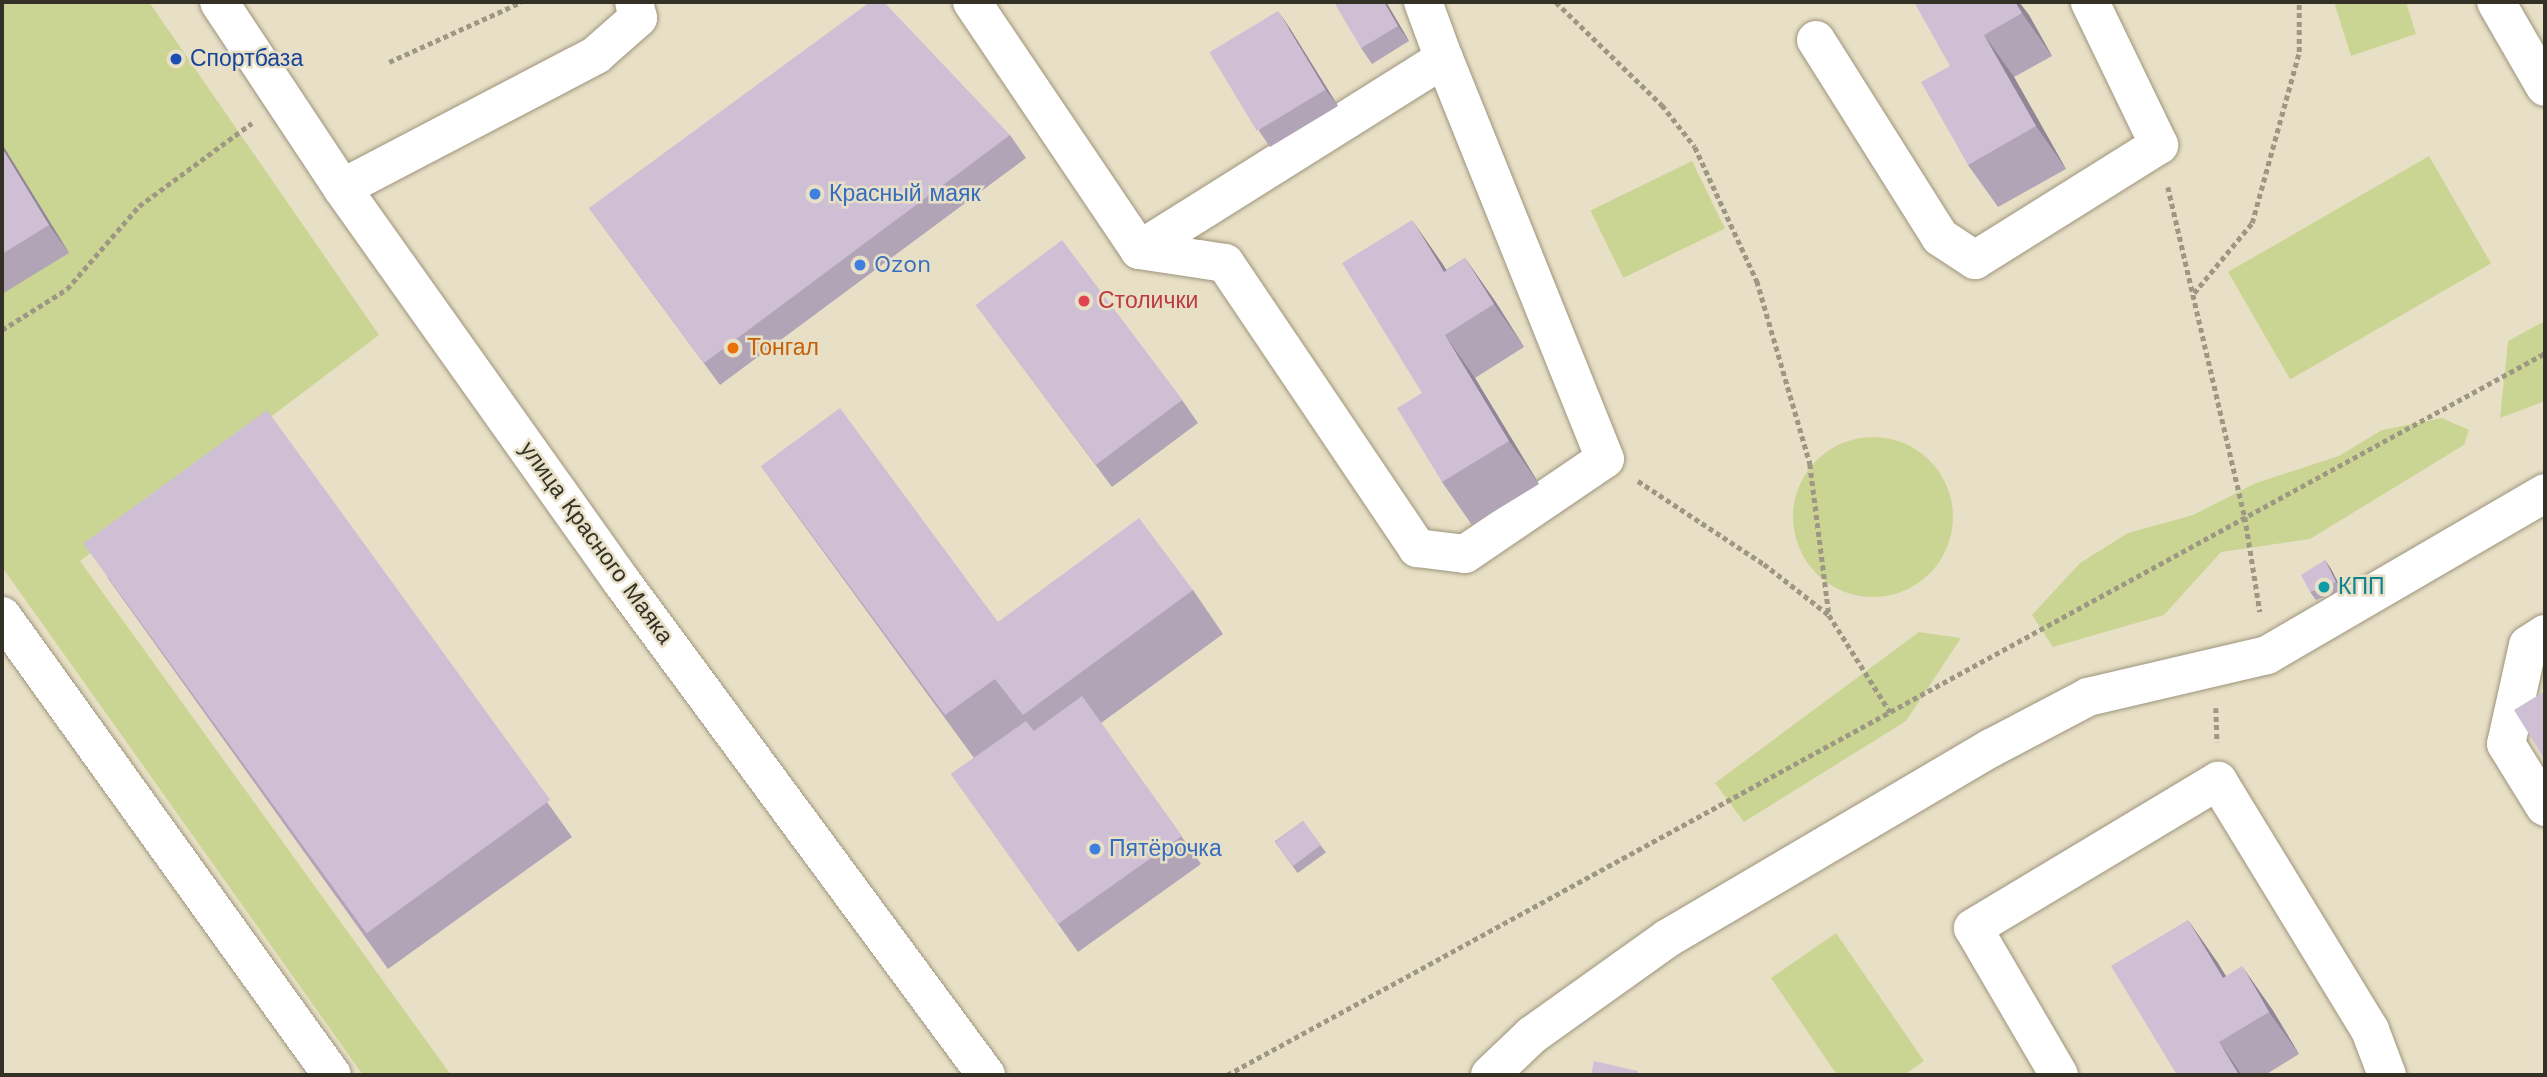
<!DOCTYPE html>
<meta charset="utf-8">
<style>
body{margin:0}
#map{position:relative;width:2547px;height:1077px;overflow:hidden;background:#e8e0c6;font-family:"Work Sans",sans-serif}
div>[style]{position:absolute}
.green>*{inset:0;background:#cbd593;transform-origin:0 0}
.round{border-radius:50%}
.path>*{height:4.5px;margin-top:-2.25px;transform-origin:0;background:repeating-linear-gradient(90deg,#9d9783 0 5px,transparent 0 8.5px)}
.roads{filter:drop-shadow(0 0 2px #9c947c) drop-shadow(0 0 2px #9c947c)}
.minor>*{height:38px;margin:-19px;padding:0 19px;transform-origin:19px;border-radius:19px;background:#fff}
.wall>*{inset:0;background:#b2a4b7;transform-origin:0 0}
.shaded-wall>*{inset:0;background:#918695}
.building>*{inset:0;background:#cfbfd5;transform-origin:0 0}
.dots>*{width:19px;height:19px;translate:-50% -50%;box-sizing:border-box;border:4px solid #e8e0c6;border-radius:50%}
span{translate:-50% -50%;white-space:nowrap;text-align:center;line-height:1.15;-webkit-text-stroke:5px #e8e0c6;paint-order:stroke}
.transit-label{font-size:23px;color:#164399}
.left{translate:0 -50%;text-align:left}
.shop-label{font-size:23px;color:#366cbe}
.health-label{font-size:23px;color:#be3a42}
.food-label{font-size:23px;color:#c56008}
.street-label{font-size:23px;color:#333026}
.culture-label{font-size:23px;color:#0d838f}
.frame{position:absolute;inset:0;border:4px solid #333026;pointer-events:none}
</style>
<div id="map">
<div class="green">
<i style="clip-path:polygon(2px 2px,149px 2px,379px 335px,80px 561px,451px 1075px,363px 1075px,2px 567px)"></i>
<i style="clip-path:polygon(2334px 2px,2406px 2px,2416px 34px,2351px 56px)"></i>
<i style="left:2429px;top:156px;width:124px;height:232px;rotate:60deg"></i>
<i style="left:1692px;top:161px;width:75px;height:113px;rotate:64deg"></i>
<i style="clip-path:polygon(2545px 321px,2545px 401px,2500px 418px,2508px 341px)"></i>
<i style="clip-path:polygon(2442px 418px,2469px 430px,2464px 445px,2310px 539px,2221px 552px,2164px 615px,2053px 647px,2032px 615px,2080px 563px,2128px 533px,2193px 515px,2256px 483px,2339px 456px,2382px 430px)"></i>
<i class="round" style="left:1793px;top:437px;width:160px;height:160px"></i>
<i style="clip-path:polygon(1919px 632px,1961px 638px,1906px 721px,1744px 822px,1715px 783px)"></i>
<i style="clip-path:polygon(1836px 933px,1924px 1061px,1904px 1075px,1837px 1075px,1771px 978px)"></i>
</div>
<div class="path">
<i style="left:1556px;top:2px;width:148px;rotate:44.2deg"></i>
<i style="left:1662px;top:105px;width:53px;rotate:51.8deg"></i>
<i style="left:1695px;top:147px;width:148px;rotate:65.2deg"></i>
<i style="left:1757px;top:281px;width:191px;rotate:73.8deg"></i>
<i style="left:1810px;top:464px;width:152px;rotate:82.8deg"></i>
<i style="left:389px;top:62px;width:145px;rotate:-24.4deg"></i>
<i style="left:2168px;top:187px;width:339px;rotate:76.9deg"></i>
<i style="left:2245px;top:517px;width:96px;rotate:81deg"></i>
<i style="left:2194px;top:293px;width:91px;rotate:-50.4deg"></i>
<i style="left:2252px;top:223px;width:177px;rotate:-74.6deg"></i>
<i style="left:2299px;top:52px;width:50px;rotate:-90deg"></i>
<i style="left:2px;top:330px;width:77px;rotate:-32.2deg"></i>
<i style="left:67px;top:289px;width:110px;rotate:-49.1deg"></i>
<i style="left:139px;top:206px;width:140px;rotate:-36.3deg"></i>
<i style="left:1638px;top:481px;width:151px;rotate:33.4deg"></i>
<i style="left:1764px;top:564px;width:83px;rotate:38.1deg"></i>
<i style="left:1829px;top:615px;width:115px;rotate:57.8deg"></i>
<i style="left:2216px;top:708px;width:34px;rotate:88deg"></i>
<i style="left:1227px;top:1075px;width:1503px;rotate:-28.71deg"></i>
</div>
<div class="roads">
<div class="minor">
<i style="left:219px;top:2px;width:223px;rotate:56.5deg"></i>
<i style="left:342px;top:188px;width:483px;rotate:54.6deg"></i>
<i style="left:622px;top:582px;width:613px;rotate:53.56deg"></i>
<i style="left:972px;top:2px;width:299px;rotate:56deg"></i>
<i style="left:1139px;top:250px;width:360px;rotate:-32.1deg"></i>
<i style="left:1444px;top:59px;width:61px;rotate:-110.2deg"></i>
<i style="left:2496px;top:2px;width:98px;rotate:60deg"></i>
<i style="left:1816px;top:40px;width:233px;rotate:57.8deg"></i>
<i style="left:1940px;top:237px;width:42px;rotate:33.3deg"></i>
<i style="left:1975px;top:260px;width:217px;rotate:-32deg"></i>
<i style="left:2159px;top:145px;width:159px;rotate:-115.8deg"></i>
<i style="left:342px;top:188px;width:287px;rotate:-27.6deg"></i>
<i style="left:596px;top:55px;width:56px;rotate:-41.4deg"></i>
<i style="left:638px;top:18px;width:16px;rotate:-104deg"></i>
<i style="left:1139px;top:250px;width:87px;rotate:8.6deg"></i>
<i style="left:1225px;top:263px;width:344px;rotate:56deg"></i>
<i style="left:1417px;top:548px;width:48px;rotate:7.1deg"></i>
<i style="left:1465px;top:554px;width:169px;rotate:-34.2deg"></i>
<i style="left:1605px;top:459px;width:431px;rotate:-111.9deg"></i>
<i style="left:2px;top:616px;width:565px;rotate:54.29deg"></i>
<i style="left:2545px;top:634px;width:20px;rotate:147deg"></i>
<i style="left:2528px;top:645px;width:101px;rotate:102.5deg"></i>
<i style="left:2506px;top:744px;width:74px;rotate:58.2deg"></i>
<i style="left:1490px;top:1075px;width:58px;rotate:-43.6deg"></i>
<i style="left:1532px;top:1035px;width:167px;rotate:-35.5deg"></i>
<i style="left:1668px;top:938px;width:375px;rotate:-30.5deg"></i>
<i style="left:1991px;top:748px;width:110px;rotate:-27.7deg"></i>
<i style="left:2088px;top:697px;width:184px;rotate:-13.2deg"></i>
<i style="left:2267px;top:655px;width:322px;rotate:-30.2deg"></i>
<i style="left:2059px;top:1075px;width:170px;rotate:-120.3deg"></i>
<i style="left:1973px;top:928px;width:286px;rotate:-31deg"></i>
<i style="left:2218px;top:781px;width:292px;rotate:58.6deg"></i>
<i style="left:2370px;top:1030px;width:48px;rotate:69.3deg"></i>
</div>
</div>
<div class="wall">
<i style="clip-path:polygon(1386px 2px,1409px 41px,1372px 64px,1361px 48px)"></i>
<i style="clip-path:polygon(2019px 2px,2029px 15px,2052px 56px,2014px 77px,2066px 169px,1998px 207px,1968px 165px,1950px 66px)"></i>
<i style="clip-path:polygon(1289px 27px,1338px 106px,1270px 147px,1259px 131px)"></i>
<i style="clip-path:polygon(1010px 135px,1026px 158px,720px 385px,589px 208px)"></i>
<i style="clip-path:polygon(2px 144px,69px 253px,2px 294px)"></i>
<i style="clip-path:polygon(1465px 258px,1495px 301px,1524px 347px,1475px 378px,1539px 484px,1472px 525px,1442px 482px,1422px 393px,1442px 263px,1446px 270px)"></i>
<i style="clip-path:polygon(976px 305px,1182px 400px,1198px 423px,1112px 487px)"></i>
<i style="clip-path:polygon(761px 466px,998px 622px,1193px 590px,1223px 634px,1101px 723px,1201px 864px,1078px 952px,951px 774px,974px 758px,792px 509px)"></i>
<i style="clip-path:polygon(2325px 560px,2331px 569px,2342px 590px,2316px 600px,2310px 592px)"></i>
<i style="clip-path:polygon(107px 577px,547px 802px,572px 837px,388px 969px)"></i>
<i style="left:1303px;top:821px;width:39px;height:35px;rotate:54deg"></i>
<i style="clip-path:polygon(2188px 920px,2226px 976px,2272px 1009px,2299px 1054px,2265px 1075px,2177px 1075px)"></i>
</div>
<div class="shaded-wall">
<i style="clip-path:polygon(1384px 2px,1386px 2px,1409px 41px,1398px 26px)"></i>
<i style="clip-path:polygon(2015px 2px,2019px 2px,2029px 15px,2052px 56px,2022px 13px)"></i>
<i style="clip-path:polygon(1278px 11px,1289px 27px,1338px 106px,1326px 90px)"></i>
<i style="clip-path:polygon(1984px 35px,2014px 77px,2066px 169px,2036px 126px)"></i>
<i style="clip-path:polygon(2px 144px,69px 253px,49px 225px,2px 148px)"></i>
<i style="clip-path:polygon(1412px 220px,1442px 263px,1474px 314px,1444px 272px)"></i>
<i style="clip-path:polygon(1465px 258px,1495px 301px,1524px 347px,1494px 304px)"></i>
<i style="clip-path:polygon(1445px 335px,1475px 378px,1539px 484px,1509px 441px)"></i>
<i style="clip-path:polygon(2325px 560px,2331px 569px,2342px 590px,2336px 582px)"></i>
<i style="clip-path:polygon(2188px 920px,2218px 963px,2253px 1021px,2223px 978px)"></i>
<i style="clip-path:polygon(2242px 966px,2272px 1009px,2299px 1054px,2269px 1012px)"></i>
<i style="clip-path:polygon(2219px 1042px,2242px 1075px,2239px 1075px)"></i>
</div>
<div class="building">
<i style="clip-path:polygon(870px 2px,884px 2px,1010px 135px,704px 363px,589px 208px)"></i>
<i style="clip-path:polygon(1339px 2px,1384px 2px,1398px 26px,1361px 48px,1335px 4px)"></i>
<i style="clip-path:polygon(1914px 2px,2015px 2px,2022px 13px,1984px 35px,2036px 126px,1968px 165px,1921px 82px,1950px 66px)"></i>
<i style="left:1278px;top:11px;width:92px;height:80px;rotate:59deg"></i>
<i style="clip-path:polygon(2px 148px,49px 225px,2px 254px)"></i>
<i style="clip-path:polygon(1412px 220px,1444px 272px,1465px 258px,1494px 304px,1445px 335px,1509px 441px,1442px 482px,1397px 408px,1422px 393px,1342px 263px)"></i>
<i style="left:1062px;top:240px;width:200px;height:108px;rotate:53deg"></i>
<i style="clip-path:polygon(840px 408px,998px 622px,1139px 518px,1193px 590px,1023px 715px,995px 679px,945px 715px,761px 466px)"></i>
<i style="left:267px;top:410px;width:482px;height:227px;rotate:54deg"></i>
<i style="clip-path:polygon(2325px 560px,2336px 582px,2310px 592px,2301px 575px)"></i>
<i style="clip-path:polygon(2545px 691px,2545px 760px,2514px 710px)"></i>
<i style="clip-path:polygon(1082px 696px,1182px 836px,1058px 924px,951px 774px,1026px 721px,1034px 731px)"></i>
<i style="left:1303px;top:821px;width:30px;height:35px;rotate:53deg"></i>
<i style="clip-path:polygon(2188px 920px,2223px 978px,2242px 966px,2269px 1012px,2219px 1042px,2239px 1075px,2177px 1075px,2111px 966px)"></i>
<i style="clip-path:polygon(1594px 1061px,1638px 1071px,1637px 1075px,1591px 1075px)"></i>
</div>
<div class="dots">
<i style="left:176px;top:59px;background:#1a4fb4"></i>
<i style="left:815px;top:194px;background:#3f7fe0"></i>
<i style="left:860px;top:265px;background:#3f7fe0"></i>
<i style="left:1084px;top:301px;background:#e0444e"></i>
<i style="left:733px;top:348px;background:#e8710a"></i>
<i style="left:2324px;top:587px;background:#0f9aa8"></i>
<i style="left:1095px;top:849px;background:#3f7fe0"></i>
</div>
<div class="transit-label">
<span class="left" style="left:190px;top:59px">Спортбаза</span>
</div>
<div class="shop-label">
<span class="left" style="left:829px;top:194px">Красный маяк</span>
<span class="left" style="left:874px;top:265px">Ozon</span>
<span class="left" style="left:1109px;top:849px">Пятёрочка</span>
</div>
<div class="health-label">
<span class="left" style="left:1098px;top:301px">Столички</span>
</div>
<div class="food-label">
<span class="left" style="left:747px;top:348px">Тонгал</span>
</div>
<div class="street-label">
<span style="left:596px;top:543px;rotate:54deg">улица Красного Маяка</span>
</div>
<div class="culture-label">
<span class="left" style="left:2338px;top:587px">КПП</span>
</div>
<div class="frame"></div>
</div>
